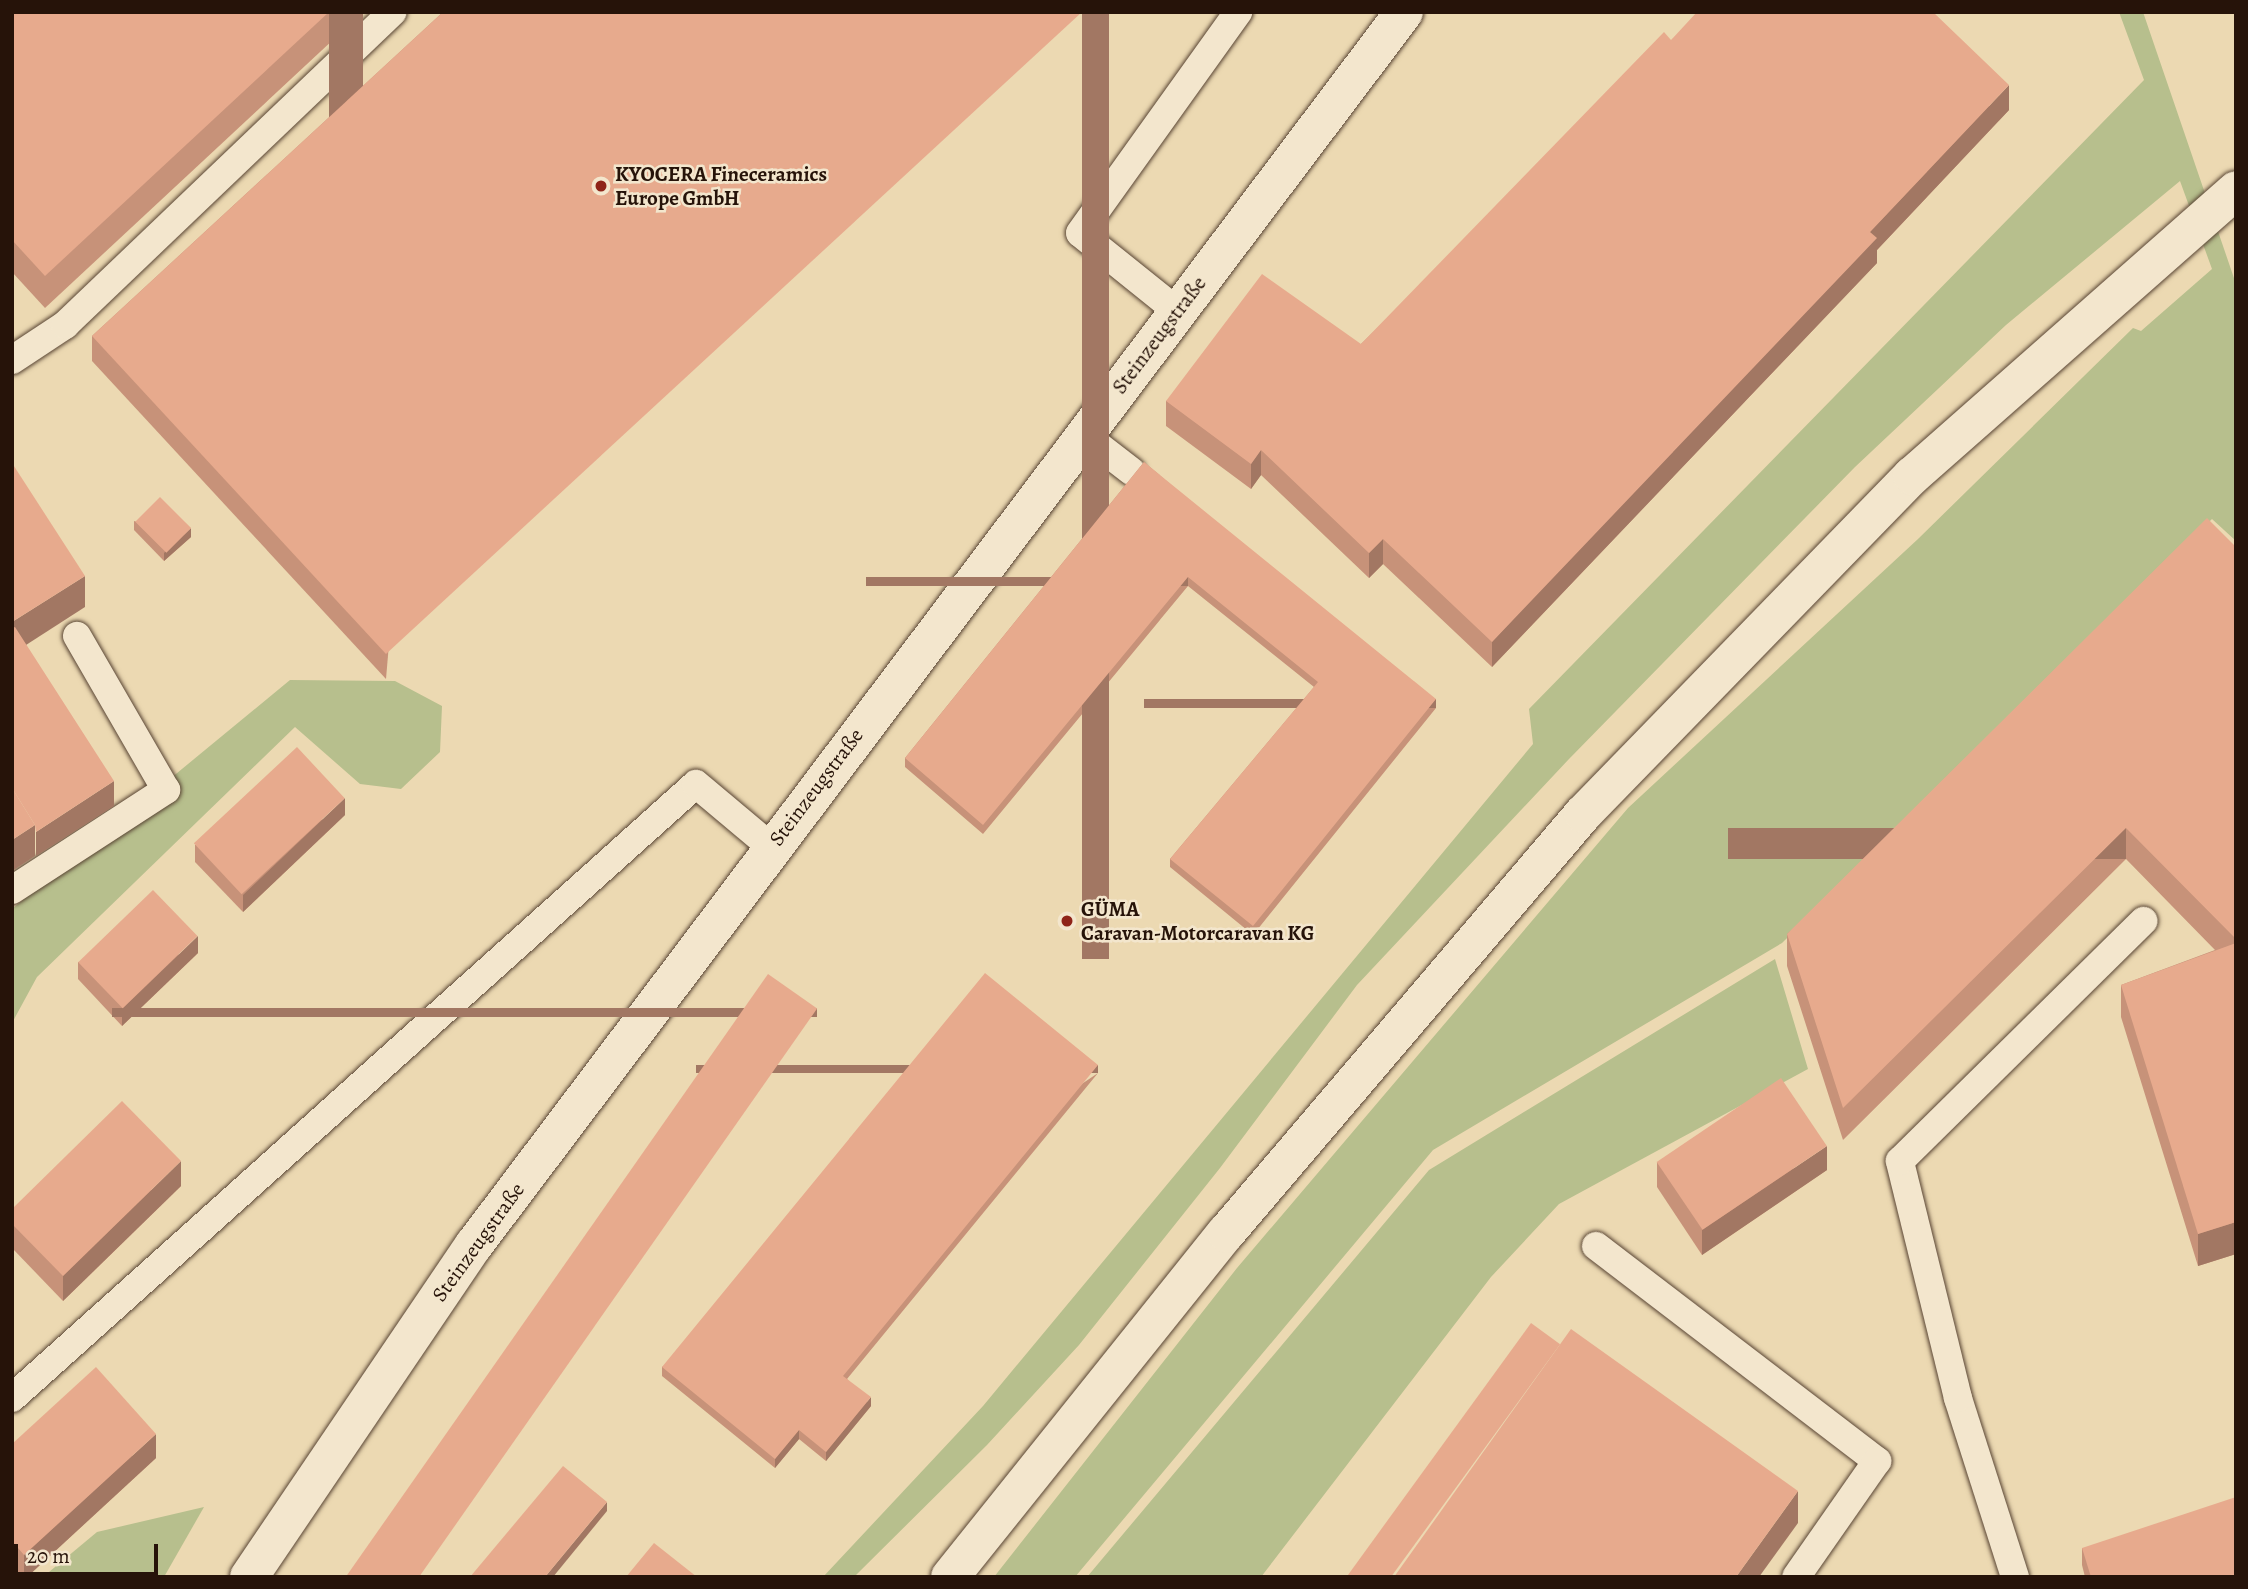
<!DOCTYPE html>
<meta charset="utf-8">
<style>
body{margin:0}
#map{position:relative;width:2248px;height:1589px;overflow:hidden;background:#ecd9b2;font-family:Alegreya,serif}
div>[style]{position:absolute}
.green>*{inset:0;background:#b7bf8d}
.roads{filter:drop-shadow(0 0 2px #584433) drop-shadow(0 0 2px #584433)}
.lane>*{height:28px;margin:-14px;padding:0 14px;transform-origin:14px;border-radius:14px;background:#f3e6cd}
.street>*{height:38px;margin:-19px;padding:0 19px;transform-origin:19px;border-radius:19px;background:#f3e6cd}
.secondary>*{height:38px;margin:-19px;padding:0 19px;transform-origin:19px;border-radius:19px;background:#f3e6cd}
.wall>*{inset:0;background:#c79279}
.shaded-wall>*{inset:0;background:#a27763;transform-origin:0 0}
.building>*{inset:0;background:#e7aa8d;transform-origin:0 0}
.dots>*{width:19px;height:19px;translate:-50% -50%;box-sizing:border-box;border:4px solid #f3e6cd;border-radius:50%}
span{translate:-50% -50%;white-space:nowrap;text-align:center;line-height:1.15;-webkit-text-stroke:5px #f3e6cd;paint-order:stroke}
.poi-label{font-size:21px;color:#261309;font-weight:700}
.left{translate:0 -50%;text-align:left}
.street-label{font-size:21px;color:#261309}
.frame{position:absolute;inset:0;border:14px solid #261309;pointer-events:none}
.scale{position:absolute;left:14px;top:1544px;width:144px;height:32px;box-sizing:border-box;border:4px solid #261309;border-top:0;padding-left:9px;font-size:21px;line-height:24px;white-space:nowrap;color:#261309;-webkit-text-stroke:5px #f3e6cd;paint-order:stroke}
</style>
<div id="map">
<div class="green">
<i style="clip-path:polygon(2119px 12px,2143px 12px,2236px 284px,2236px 541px,2212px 519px,1782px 943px,1433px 1150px,1075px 1577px,994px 1577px,1237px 1268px,1628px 808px,1918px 539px,2133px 328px,2141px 331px,2212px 269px,2180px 181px,2006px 325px,1855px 467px,1569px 759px,1357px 985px,1220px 1168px,1079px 1345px,987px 1445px,854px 1577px,823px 1577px,983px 1406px,1533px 744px,1529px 709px,2144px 80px)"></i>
<i style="clip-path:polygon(290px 680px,395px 681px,442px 706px,440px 752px,401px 789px,360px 784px,295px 727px,37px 977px,12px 1023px,12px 909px)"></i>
<i style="clip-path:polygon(1775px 959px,1808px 1069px,1559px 1204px,1491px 1277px,1261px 1577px,1087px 1577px,1429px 1170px)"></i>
<i style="clip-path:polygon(204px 1507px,164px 1577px,43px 1577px,97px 1532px)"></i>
</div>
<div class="roads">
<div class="lane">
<i style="left:1177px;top:311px;width:124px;rotate:-141.2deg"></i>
<i style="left:1080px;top:233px;width:272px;rotate:-54.4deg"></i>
<i style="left:12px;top:360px;width:64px;rotate:-33.4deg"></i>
<i style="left:65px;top:325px;width:453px;rotate:-43.7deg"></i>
<i style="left:1083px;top:434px;width:61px;rotate:37.6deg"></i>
<i style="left:12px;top:890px;width:184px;rotate:-33deg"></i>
<i style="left:166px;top:790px;width:178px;rotate:-120deg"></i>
<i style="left:1596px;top:1246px;width:354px;rotate:37.4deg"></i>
<i style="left:1877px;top:1461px;width:141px;rotate:124.9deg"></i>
<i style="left:12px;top:1398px;width:919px;rotate:-41.91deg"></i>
<i style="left:696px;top:784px;width:98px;rotate:40deg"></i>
<i style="left:2015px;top:1577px;width:188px;rotate:-107.7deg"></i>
<i style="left:1958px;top:1398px;width:244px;rotate:-103.8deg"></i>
<i style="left:1900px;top:1161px;width:342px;rotate:-44.6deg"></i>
</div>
<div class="street">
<i style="left:249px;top:1577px;width:401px;rotate:-55.9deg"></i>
<i style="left:474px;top:1245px;width:1544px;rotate:-52.97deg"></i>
</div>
<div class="secondary">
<i style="left:950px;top:1577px;width:441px;rotate:-51.3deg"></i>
<i style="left:1226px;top:1233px;width:550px;rotate:-49.57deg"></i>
<i style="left:1583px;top:814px;width:472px;rotate:-45.8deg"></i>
<i style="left:1912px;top:476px;width:432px;rotate:-41.4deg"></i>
</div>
</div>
<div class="wall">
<i style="clip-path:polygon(12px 12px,363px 12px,45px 308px,12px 272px)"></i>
<i style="clip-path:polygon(443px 12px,386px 679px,92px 361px,92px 336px)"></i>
<i style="clip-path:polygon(1671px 40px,2009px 110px,1877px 250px,1877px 263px,1492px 667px,1383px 564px,1369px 578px,1261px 475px,1251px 489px,1166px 426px,1166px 401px,1361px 344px)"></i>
<i style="clip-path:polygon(1144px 462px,1436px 708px,1253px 935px,1170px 867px,1170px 859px,1314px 687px,1188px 586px,983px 834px,905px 767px,905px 758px)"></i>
<i style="clip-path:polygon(134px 521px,191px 537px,164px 561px,134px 530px)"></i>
<i style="clip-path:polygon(2236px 547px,2236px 1254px,2198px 1266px,2121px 1017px,2121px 985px,2215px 950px,2126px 859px,1843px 1140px,1787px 966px,1787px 934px)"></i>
<i style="clip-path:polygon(345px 815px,243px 912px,195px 862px,195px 845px)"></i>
<i style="clip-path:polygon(198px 953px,122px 1026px,78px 979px,78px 962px)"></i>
<i style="clip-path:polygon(1098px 1073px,847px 1379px,871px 1406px,826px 1461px,799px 1439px,775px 1468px,662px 1376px,662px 1367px)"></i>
<i style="clip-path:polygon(1657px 1162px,1827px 1170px,1702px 1255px,1657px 1187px)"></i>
<i style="clip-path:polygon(181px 1186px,63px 1301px,12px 1248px,12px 1209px)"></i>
<i style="clip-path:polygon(12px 1444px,156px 1458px,27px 1577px,22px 1577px,12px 1566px)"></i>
<i style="clip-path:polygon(2082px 1548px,2236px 1577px,2085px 1577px,2082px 1565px)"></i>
</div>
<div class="shaded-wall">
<i style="left:329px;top:12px;width:34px;height:388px"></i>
<i style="left:1082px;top:12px;width:27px;height:947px"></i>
<i style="clip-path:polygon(2009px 85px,2009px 110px,1877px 250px,1877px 263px,1492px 667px,1492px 642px,1870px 232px)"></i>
<i style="clip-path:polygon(1261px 450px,1261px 475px,1251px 489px,1251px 464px)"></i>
<i style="clip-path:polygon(191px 528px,191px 537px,164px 561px,164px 553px)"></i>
<i style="clip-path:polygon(1383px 539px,1383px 564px,1369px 578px,1369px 553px)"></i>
<i style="clip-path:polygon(85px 576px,85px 607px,12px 654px,12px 622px)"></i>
<i style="left:1188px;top:577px;width:9px;height:322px;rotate:90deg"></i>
<i style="left:1436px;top:699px;width:9px;height:292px;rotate:90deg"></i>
<i style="clip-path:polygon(114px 781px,114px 806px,36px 856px,36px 832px)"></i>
<i style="clip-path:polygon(345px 798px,345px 815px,243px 912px,243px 895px)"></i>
<i style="clip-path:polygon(35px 825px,35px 856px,12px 871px,12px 840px)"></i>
<i style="left:2126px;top:828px;width:31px;height:398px;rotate:90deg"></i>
<i style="clip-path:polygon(198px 936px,198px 953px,122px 1026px,122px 1009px)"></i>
<i style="left:817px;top:1008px;width:9px;height:705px;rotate:90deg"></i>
<i style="left:1098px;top:1065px;width:8px;height:402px;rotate:90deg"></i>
<i style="clip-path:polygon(1827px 1146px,1827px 1170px,1702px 1255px,1702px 1230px)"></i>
<i style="clip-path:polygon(181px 1161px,181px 1186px,63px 1301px,63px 1276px)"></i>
<i style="clip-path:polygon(2236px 1222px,2236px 1254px,2198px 1266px,2198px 1234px)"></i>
<i style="clip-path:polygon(871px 1397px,871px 1406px,826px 1461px,826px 1452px)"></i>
<i style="clip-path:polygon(799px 1430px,799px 1439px,775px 1468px,775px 1459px)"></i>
<i style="clip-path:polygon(156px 1434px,156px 1458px,27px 1577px,24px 1577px,24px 1555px)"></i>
<i style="clip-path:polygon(1798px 1491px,1798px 1523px,1759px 1577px,1736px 1577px)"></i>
<i style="clip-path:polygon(607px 1502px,607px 1511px,553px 1577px,545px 1577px)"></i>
</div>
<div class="building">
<i style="clip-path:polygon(12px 12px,329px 12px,45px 276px,12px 240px)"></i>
<i style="clip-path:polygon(443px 12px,1082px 12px,386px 654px,92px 336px)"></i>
<i style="clip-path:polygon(1697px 12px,1933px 12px,2009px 85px,1870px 232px,1877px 238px,1492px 642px,1383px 539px,1369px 553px,1261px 450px,1251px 464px,1166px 401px,1262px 274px,1361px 344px,1664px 32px,1671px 40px)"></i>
<i style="clip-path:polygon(1144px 462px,1436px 699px,1253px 926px,1170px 859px,1318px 682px,1188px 577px,983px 825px,905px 758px)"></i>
<i style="clip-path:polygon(12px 463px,85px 576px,12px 622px)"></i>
<i style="left:160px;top:497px;width:44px;height:35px;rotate:45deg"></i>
<i style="clip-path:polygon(2207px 518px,2236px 547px,2236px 939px,2126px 828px,1843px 1108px,1787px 934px)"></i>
<i style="clip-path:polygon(15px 627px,114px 781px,36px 832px,35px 825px,12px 788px,12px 628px)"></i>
<i style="left:297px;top:747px;width:70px;height:141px;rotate:47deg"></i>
<i style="clip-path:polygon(12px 788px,35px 825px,12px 840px)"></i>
<i style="left:153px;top:890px;width:64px;height:104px;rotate:46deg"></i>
<i style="clip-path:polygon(2236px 943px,2236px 1222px,2198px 1234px,2121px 985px)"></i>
<i style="clip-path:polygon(985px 973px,1098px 1065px,843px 1376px,871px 1397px,826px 1452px,799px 1430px,775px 1459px,662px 1367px)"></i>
<i style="left:768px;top:974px;width:60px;height:746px;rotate:35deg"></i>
<i style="left:1781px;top:1078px;width:82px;height:150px;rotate:56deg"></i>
<i style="clip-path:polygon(122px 1101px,181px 1161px,63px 1276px,12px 1224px,12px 1209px)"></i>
<i style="left:1531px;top:1323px;width:36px;height:312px;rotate:36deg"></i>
<i style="clip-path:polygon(1571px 1329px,1798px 1491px,1736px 1577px,1394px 1577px)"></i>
<i style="clip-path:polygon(96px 1367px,156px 1434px,24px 1555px,12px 1541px,12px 1444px)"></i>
<i style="clip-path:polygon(563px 1466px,607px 1502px,545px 1577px,470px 1577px)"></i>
<i style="clip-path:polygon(2236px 1497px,2236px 1577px,2091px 1577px,2082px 1548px)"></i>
<i style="clip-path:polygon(654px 1543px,697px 1577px,626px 1577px)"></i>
</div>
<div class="dots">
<i style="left:601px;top:186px;background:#8f2418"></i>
<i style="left:1067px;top:921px;background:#8f2418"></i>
</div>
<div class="poi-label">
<span class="left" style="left:615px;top:186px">KYOCERA Fineceramics<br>Europe GmbH</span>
<span class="left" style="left:1081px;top:921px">GÜMA<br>Caravan-Motorcaravan KG</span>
</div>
<div class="street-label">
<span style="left:1159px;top:335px;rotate:-53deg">Steinzeugstraße</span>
<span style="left:816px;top:787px;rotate:-53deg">Steinzeugstraße</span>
<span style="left:478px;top:1242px;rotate:-54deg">Steinzeugstraße</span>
</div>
<div class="frame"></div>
<div class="scale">20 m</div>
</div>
